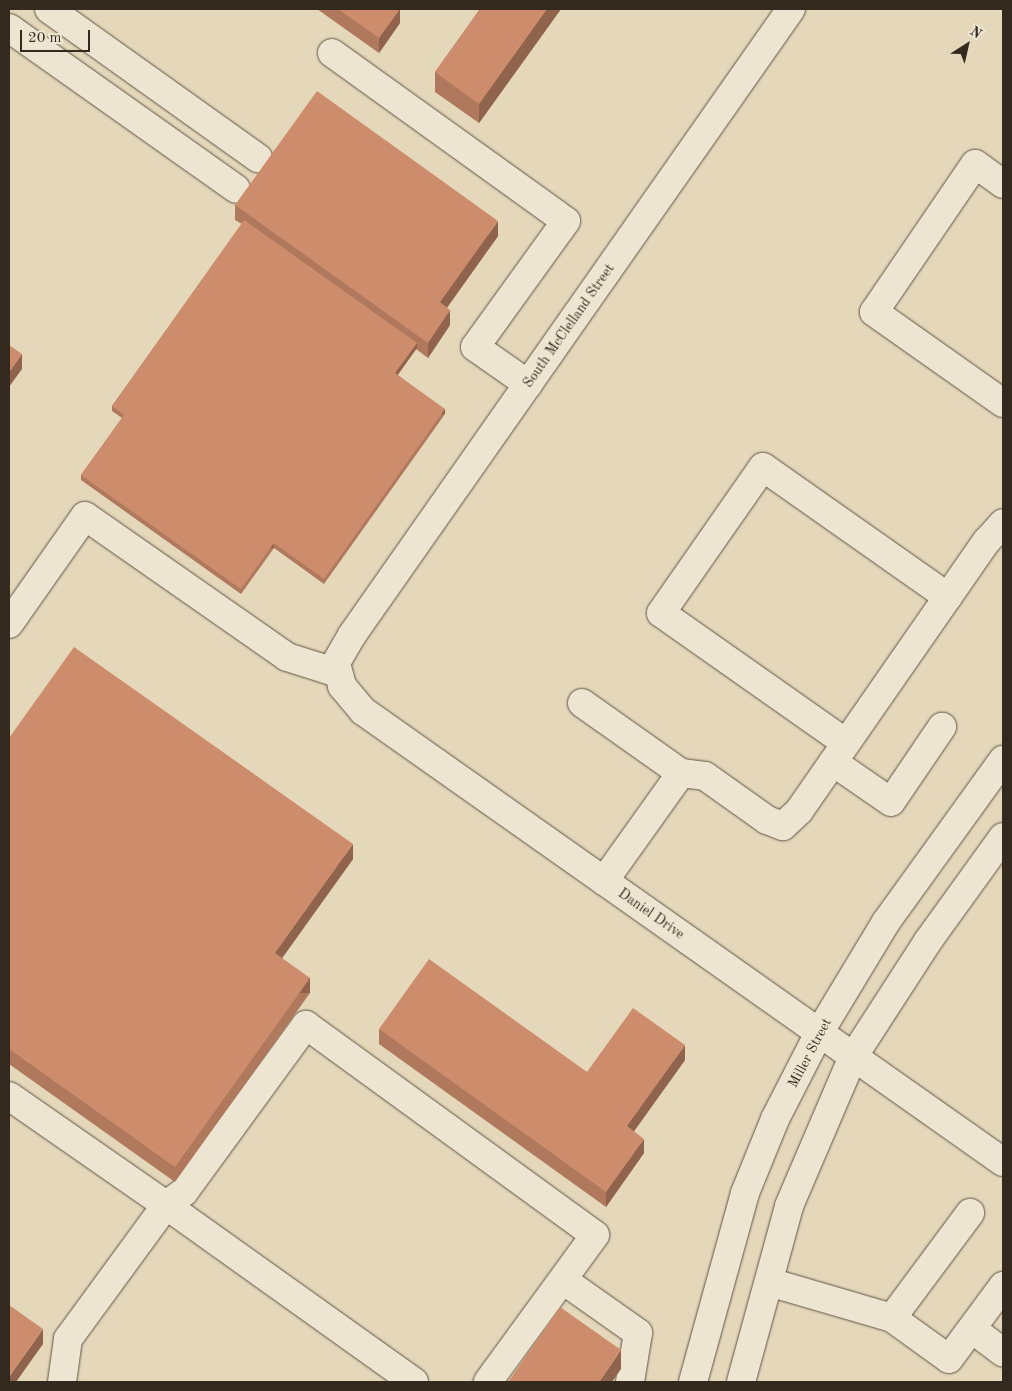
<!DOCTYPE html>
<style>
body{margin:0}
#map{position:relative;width:1012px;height:1391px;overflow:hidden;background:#e4d7ba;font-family:"Old Standard TT",serif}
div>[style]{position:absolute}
.roads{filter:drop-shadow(0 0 1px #5f5445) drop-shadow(0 0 1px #5f5445)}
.minor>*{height:28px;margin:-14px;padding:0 14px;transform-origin:14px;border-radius:14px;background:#ede5d2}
.wall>*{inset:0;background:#b0795d}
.shaded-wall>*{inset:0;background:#90634c;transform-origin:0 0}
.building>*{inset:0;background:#cd8d6c}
span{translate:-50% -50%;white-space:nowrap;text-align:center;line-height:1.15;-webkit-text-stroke:4px #ede5d2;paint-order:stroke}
.street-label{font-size:14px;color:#33291e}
.frame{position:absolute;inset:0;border:10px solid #33291e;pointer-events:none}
.north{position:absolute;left:942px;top:20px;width:50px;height:50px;-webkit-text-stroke:4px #ede5d2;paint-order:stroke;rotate:35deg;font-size:14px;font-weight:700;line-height:20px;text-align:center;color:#33291e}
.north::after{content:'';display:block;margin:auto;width:18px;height:22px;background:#33291e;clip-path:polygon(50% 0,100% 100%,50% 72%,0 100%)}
.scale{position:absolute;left:20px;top:30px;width:70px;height:22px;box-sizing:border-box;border:2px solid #33291e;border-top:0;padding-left:6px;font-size:15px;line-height:18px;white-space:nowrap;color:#33291e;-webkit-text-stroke:4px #ede5d2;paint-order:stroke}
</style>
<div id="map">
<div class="roads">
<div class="minor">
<i style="left:49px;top:9px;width:257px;rotate:35.5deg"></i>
<i style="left:791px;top:9px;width:765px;rotate:125.04deg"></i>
<i style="left:352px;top:635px;width:32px;rotate:120deg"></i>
<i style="left:336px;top:663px;width:24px;rotate:75deg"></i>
<i style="left:342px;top:686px;width:33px;rotate:50deg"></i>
<i style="left:363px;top:711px;width:783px;rotate:35.17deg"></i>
<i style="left:9px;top:28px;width:278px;rotate:35.3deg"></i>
<i style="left:332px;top:53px;width:288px;rotate:35.7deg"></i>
<i style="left:566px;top:221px;width:155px;rotate:125.8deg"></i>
<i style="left:475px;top:347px;width:65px;rotate:34.9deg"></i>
<i style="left:1003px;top:184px;width:34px;rotate:-144deg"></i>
<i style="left:975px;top:164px;width:179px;rotate:124.3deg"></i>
<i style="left:874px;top:312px;width:158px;rotate:35.2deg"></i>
<i style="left:9px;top:624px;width:132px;rotate:-54.9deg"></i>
<i style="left:85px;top:516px;width:246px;rotate:34.9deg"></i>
<i style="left:287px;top:657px;width:53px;rotate:17.4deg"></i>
<i style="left:582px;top:703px;width:121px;rotate:35.3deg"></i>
<i style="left:681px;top:773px;width:24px;rotate:7deg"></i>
<i style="left:705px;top:776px;width:76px;rotate:35.4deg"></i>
<i style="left:767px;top:820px;width:17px;rotate:21deg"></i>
<i style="left:783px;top:826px;width:22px;rotate:-43deg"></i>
<i style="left:799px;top:811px;width:329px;rotate:-55.2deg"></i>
<i style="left:987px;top:541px;width:24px;rotate:-48deg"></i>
<i style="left:846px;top:743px;width:226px;rotate:-144.9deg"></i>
<i style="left:661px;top:613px;width:178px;rotate:-55.1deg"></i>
<i style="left:763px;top:467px;width:226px;rotate:35.1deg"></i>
<i style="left:833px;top:762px;width:70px;rotate:34.6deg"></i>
<i style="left:891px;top:802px;width:91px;rotate:-55.8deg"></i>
<i style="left:604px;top:881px;width:133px;rotate:-54.5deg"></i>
<i style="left:9px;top:1096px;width:191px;rotate:34.8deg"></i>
<i style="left:166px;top:1205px;width:166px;rotate:126.2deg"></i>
<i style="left:68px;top:1339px;width:43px;rotate:97.9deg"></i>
<i style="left:563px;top:1280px;width:92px;rotate:35.2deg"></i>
<i style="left:638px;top:1333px;width:50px;rotate:99.3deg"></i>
<i style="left:769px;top:1282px;width:128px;rotate:16.3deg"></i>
<i style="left:892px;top:1318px;width:70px;rotate:35.7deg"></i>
<i style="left:949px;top:1359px;width:91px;rotate:-53.5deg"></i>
<i style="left:892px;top:1318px;width:131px;rotate:-53.4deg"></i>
<i style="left:972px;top:1329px;width:39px;rotate:37deg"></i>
<i style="left:414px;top:1382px;width:305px;rotate:-144.5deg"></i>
<i style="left:166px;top:1205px;width:22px;rotate:-36deg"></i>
<i style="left:184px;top:1192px;width:207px;rotate:-53.9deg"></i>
<i style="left:306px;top:1025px;width:357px;rotate:36deg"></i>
<i style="left:595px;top:1235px;width:182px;rotate:126.1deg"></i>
<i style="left:693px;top:1382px;width:196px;rotate:-74.6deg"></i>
<i style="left:745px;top:1193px;width:80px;rotate:-67.9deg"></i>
<i style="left:775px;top:1119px;width:97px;rotate:-62.9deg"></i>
<i style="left:819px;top:1033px;width:130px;rotate:-58.9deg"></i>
<i style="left:886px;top:922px;width:200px;rotate:-54.2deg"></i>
<i style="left:741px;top:1382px;width:182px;rotate:-74.7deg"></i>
<i style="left:789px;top:1206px;width:162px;rotate:-66.8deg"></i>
<i style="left:853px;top:1057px;width:138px;rotate:-57.1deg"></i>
<i style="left:928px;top:941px;width:128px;rotate:-54.2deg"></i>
</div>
</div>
<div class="wall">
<i style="clip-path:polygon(317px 9px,400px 9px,400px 23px,379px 53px)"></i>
<i style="clip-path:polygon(480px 9px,561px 9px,479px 123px,435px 92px,435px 72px)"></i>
<i style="clip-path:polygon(235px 205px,498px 236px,447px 308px,450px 325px,428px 358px,416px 349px,398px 375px,445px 414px,324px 584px,274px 548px,241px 594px,81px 480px,81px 475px,122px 418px,112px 411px,112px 406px,242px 224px,235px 220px)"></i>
<i style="clip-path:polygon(9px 738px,353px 859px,282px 958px,310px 993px,175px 1182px,9px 1064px)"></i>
<i style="clip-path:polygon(379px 1029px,587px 1072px,685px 1060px,634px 1131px,644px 1153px,606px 1207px,379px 1044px)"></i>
</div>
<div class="shaded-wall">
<i style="clip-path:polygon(400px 9px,400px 23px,379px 53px,379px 38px)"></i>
<i style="clip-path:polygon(547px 9px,561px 9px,479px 123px,479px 104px)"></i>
<i style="clip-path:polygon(498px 221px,498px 236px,440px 317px,440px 302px)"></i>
<i style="clip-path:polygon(450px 310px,450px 325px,428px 358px,428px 343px)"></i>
<i style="clip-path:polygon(417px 343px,417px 348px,395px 378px,395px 373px)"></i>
<i style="clip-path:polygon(22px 354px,22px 369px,9px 387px,9px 372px)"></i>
<i style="left:445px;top:409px;width:5px;height:209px;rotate:90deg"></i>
<i style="left:274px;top:543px;width:5px;height:57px;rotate:90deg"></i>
<i style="clip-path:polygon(353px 844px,353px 859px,275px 968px,275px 953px)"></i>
<i style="left:310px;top:978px;width:15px;height:232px;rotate:90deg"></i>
<i style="clip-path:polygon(685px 1045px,685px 1060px,627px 1141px,627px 1126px)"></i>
<i style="clip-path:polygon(644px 1139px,644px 1153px,606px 1207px,606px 1192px)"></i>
<i style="clip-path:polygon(43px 1329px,43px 1344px,16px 1382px,9px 1382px,9px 1377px)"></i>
<i style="clip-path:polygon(621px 1350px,621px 1369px,612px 1382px,599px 1382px)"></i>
</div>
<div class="building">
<i style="clip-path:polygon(338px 9px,400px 9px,379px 38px)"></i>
<i style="clip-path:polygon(480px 9px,547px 9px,479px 104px,435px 72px)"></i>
<i style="clip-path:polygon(317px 91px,498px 221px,440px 302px,450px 310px,428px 343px,235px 205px)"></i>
<i style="clip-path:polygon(244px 220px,417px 343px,395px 373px,445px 409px,324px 579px,274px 543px,241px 589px,81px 475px,124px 415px,112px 406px)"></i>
<i style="clip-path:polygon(9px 345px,22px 354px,9px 372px)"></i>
<i style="clip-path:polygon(74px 647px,353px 844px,275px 953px,310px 978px,175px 1167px,9px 1049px,9px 738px)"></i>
<i style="clip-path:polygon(429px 959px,587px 1072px,633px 1008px,685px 1045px,627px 1126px,644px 1139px,606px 1192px,379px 1029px)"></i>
<i style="clip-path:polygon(9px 1305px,43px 1329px,9px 1377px)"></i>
<i style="clip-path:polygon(560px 1307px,621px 1350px,599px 1382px,508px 1382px)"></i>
</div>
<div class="street-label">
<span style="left:569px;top:326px;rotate:-55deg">South McClelland Street</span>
<span style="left:651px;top:914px;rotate:35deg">Daniel Drive</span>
<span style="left:810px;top:1053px;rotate:-62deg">Miller Street</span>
</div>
<div class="frame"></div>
<div class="north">N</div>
<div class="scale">20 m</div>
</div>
